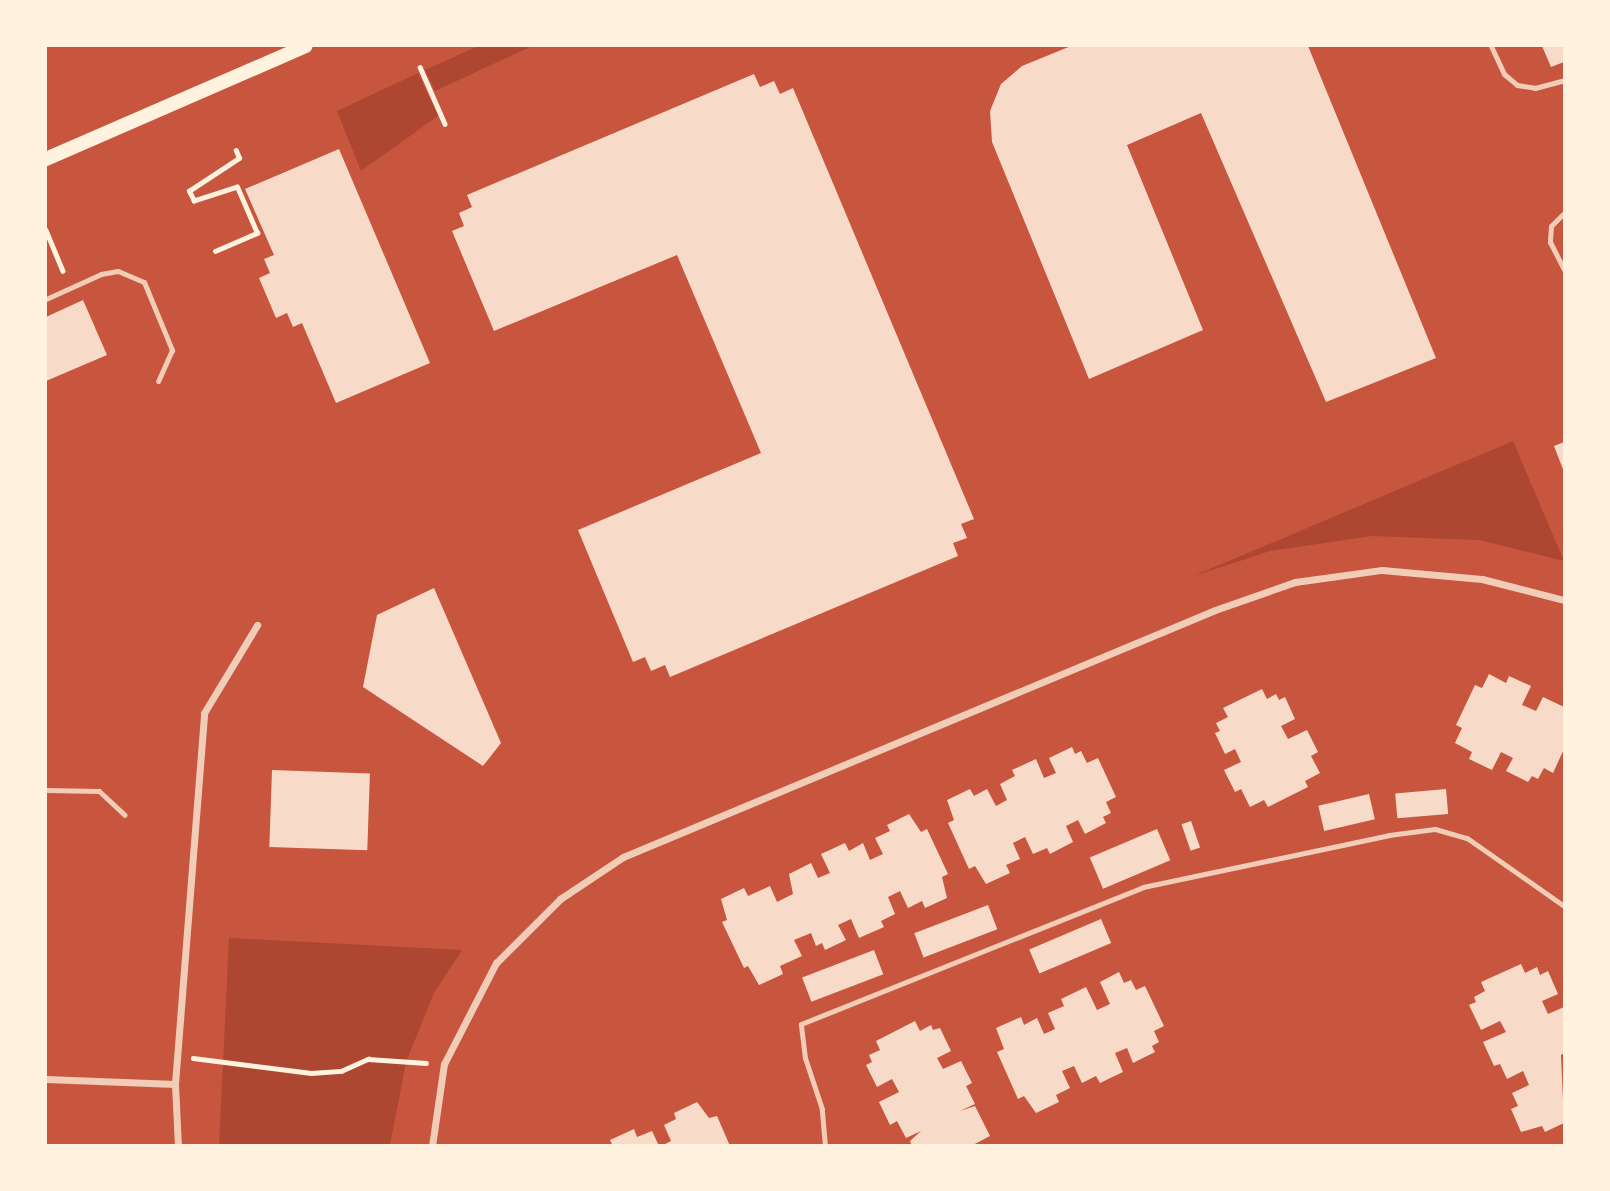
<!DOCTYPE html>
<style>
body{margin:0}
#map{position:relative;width:1610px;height:1191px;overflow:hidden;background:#c8553d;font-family:Roboto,sans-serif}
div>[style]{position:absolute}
.green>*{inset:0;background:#ae4732}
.building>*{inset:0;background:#f7dbc8;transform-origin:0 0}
.path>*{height:4.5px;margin:-2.25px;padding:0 2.25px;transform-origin:2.25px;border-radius:2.25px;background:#fff3e0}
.service>*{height:5px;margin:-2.5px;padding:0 2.5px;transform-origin:2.5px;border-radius:2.5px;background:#f1ccb7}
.minor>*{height:7px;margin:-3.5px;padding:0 3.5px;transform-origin:3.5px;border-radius:3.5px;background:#f1ccb7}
.secondary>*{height:14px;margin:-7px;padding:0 7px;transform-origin:7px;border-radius:7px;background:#fff3e0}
span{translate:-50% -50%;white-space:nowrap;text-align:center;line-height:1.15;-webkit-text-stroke:6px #fff3e0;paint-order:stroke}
.frame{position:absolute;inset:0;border:47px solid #fff3e0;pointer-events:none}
</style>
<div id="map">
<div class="green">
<i style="clip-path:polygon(478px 46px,532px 46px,435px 91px,425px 70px)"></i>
<i style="clip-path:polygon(418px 73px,438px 116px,361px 171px,337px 111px)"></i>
<i style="clip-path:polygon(1513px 441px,1564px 561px,1479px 540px,1372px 536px,1270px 551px,1191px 577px)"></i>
<i style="clip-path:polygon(229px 938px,462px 950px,434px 993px,406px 1062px,390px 1145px,219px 1146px)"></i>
</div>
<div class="building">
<i style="clip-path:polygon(1071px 46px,1308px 46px,1436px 358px,1326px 402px,1201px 113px,1127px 145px,1203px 330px,1089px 379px,992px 142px,990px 111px,1001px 84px,1022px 66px)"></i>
<i style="clip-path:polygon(1542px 46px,1564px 46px,1564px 62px,1551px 67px)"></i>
<i style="clip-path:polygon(754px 74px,760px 87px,774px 81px,780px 94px,793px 88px,974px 519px,961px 524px,967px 538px,953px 543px,958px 556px,670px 677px,665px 665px,651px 671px,645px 657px,633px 662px,578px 530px,761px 453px,677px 255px,494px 331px,452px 231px,464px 226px,459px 213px,472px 207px,467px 195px)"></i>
<i style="clip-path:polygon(339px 149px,430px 363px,336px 403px,302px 323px,293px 327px,287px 313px,276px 318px,259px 278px,270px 273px,264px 259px,274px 255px,245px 189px)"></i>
<i style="clip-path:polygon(83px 300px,107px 355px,46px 381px,46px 317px)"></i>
<i style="clip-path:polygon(1564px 442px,1564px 472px,1554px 446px)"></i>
<i style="clip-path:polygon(434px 588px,501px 743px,483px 766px,363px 687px,377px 615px)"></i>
<i style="clip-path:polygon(1489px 674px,1506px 683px,1509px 676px,1531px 686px,1522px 705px,1536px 711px,1543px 697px,1564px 707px,1564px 749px,1553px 773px,1544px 768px,1538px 779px,1532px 776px,1528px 782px,1506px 771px,1513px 758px,1501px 752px,1492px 770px,1469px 759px,1472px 752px,1455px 743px,1462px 728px,1456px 725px,1475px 685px,1482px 688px)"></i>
<i style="clip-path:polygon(1262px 689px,1267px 699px,1276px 694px,1279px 700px,1285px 697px,1295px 719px,1281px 726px,1288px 739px,1307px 730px,1318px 752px,1311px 756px,1320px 773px,1305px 781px,1308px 787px,1268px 807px,1264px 800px,1250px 807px,1241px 789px,1235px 792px,1224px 770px,1241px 762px,1235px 749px,1225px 754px,1215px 733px,1220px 731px,1216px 723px,1228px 717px,1223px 708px)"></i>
<i style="clip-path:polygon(1072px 747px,1075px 754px,1081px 751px,1087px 763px,1098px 758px,1116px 797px,1106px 802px,1111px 813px,1103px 817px,1106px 823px,1085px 834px,1078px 820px,1066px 826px,1073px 842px,1050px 854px,1047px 848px,1033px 854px,1025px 837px,1013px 843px,1020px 859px,1006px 865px,1010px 873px,986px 884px,975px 866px,969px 869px,948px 823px,954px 820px,947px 800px,970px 789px,974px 796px,987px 789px,996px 806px,1007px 800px,1000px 784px,1015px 776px,1012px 770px,1036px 759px,1044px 778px,1056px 773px,1049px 758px)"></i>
<i style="left:272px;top:770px;width:98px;height:77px;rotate:2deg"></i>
<i style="left:1446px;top:789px;width:25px;height:51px;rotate:85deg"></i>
<i style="left:1369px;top:794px;width:26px;height:52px;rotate:77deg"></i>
<i style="clip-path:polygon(909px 814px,921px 832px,927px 829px,948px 874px,942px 877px,947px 898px,925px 908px,922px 901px,908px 908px,900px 891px,888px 897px,895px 914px,881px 921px,884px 927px,859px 938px,851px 919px,838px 925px,846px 940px,825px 950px,822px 943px,816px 946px,811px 933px,794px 940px,802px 956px,780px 966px,783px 974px,759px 985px,748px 966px,744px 968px,722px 922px,727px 920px,721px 899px,744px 888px,748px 896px,770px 886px,777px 902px,793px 894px,789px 874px,811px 863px,818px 878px,830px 873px,821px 854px,845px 843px,849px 851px,863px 843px,870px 860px,883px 854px,875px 838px,890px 831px,887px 825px)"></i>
<i style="left:1191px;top:821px;width:28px;height:10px;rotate:71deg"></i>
<i style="left:1157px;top:829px;width:34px;height:73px;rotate:67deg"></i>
<i style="left:988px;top:905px;width:26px;height:79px;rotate:69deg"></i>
<i style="left:1101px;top:919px;width:26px;height:78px;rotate:67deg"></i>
<i style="left:874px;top:950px;width:26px;height:77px;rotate:69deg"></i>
<i style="clip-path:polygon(1521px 964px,1525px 973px,1537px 967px,1540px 975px,1548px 971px,1558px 994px,1542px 1001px,1548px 1014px,1564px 1007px,1564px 1053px,1561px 1055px,1564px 1123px,1545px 1132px,1542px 1126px,1521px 1132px,1511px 1109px,1518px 1106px,1512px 1093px,1529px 1085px,1523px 1071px,1507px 1079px,1500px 1064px,1494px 1066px,1483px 1042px,1506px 1032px,1500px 1021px,1481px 1030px,1469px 1005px,1476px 1002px,1474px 997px,1485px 991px,1481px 982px)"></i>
<i style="clip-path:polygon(1119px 972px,1124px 983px,1131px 980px,1136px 990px,1145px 986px,1164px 1026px,1154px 1031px,1159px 1042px,1152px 1046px,1155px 1052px,1133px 1063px,1127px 1048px,1115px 1053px,1123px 1072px,1100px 1083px,1096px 1076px,1082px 1083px,1074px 1066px,1062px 1071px,1070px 1088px,1056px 1095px,1059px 1102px,1036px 1113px,1024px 1096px,1018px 1099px,997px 1052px,1004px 1049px,996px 1028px,1021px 1017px,1024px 1025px,1037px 1018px,1044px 1034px,1055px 1029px,1048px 1013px,1064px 1006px,1061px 999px,1086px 987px,1097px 1010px,1110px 1004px,1100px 982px)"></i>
<i style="clip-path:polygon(915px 1021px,920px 1031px,931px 1025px,933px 1030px,940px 1028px,951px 1051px,937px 1058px,943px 1069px,961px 1061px,972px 1083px,966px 1086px,975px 1104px,960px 1111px,975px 1106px,990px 1136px,971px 1146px,912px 1146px,910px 1141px,921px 1131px,906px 1138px,897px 1121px,890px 1125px,879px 1102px,899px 1092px,892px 1079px,877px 1087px,866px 1065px,872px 1062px,869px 1055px,880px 1050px,876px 1041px)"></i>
<i style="clip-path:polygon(697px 1102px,709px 1118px,717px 1116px,730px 1146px,661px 1146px,671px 1141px,664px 1125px,676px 1119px,674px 1113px)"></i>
<i style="clip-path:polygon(634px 1129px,637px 1137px,652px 1131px,659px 1146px,613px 1146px,610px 1140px)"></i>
</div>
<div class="path">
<i style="left:420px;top:67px;width:62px;rotate:66.3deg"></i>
<i style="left:46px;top:230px;width:44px;rotate:67.5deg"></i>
<i style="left:215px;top:251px;width:46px;rotate:-23.2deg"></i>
<i style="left:257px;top:233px;width:50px;rotate:-113.5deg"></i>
<i style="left:237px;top:187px;width:45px;rotate:162deg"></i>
<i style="left:194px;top:201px;width:11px;rotate:-117deg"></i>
<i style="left:189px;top:191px;width:60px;rotate:-33.4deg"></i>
<i style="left:239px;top:158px;width:8px;rotate:-113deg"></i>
<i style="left:193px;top:1058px;width:119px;rotate:7.2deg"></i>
<i style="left:311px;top:1073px;width:30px;rotate:-4deg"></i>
<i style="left:341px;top:1071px;width:30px;rotate:-24deg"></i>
<i style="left:368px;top:1059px;width:58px;rotate:3.9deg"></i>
</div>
<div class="service">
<i style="left:1491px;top:46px;width:31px;rotate:65deg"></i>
<i style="left:1504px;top:74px;width:17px;rotate:40deg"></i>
<i style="left:1517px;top:85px;width:18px;rotate:9deg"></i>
<i style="left:1535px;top:88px;width:30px;rotate:-15deg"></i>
<i style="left:1564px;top:213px;width:18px;rotate:135deg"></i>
<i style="left:1551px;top:226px;width:16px;rotate:94deg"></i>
<i style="left:1550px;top:242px;width:31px;rotate:63deg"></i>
<i style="left:46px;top:299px;width:60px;rotate:-24.4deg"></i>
<i style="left:101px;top:274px;width:17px;rotate:-10deg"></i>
<i style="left:118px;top:271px;width:28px;rotate:23deg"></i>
<i style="left:144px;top:282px;width:74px;rotate:67.6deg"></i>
<i style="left:172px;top:350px;width:34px;rotate:114deg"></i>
<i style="left:46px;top:790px;width:53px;rotate:1.1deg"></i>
<i style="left:99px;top:791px;width:35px;rotate:43deg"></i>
<i style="left:825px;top:1146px;width:37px;rotate:-95deg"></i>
<i style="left:822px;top:1109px;width:54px;rotate:-108.4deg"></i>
<i style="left:805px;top:1058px;width:34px;rotate:-97deg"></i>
<i style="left:801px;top:1024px;width:368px;rotate:-21.8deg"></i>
<i style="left:1143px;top:887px;width:251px;rotate:-11.9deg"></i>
<i style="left:1389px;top:835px;width:46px;rotate:-7.4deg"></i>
<i style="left:1435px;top:829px;width:33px;rotate:16deg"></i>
<i style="left:1467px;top:838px;width:118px;rotate:35deg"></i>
</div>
<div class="minor">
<i style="left:46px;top:1079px;width:129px;rotate:2.2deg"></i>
<i style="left:178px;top:1146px;width:62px;rotate:-92.8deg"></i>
<i style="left:175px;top:1084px;width:372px;rotate:-85.5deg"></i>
<i style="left:204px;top:713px;width:103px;rotate:-58.9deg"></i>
<i style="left:432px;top:1146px;width:83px;rotate:-81.7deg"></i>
<i style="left:444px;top:1064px;width:114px;rotate:-62.8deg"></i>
<i style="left:496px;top:963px;width:91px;rotate:-45deg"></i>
<i style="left:560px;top:899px;width:76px;rotate:-33.7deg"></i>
<i style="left:623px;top:857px;width:641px;rotate:-22.65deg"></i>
<i style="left:1215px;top:610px;width:85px;rotate:-19.3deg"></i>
<i style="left:1295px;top:582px;width:88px;rotate:-7.9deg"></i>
<i style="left:1382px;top:570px;width:100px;rotate:5.1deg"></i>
<i style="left:1482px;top:579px;width:85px;rotate:14.4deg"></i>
</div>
<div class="secondary">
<i style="left:46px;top:159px;width:283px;rotate:-23.5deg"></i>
</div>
<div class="frame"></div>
</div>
